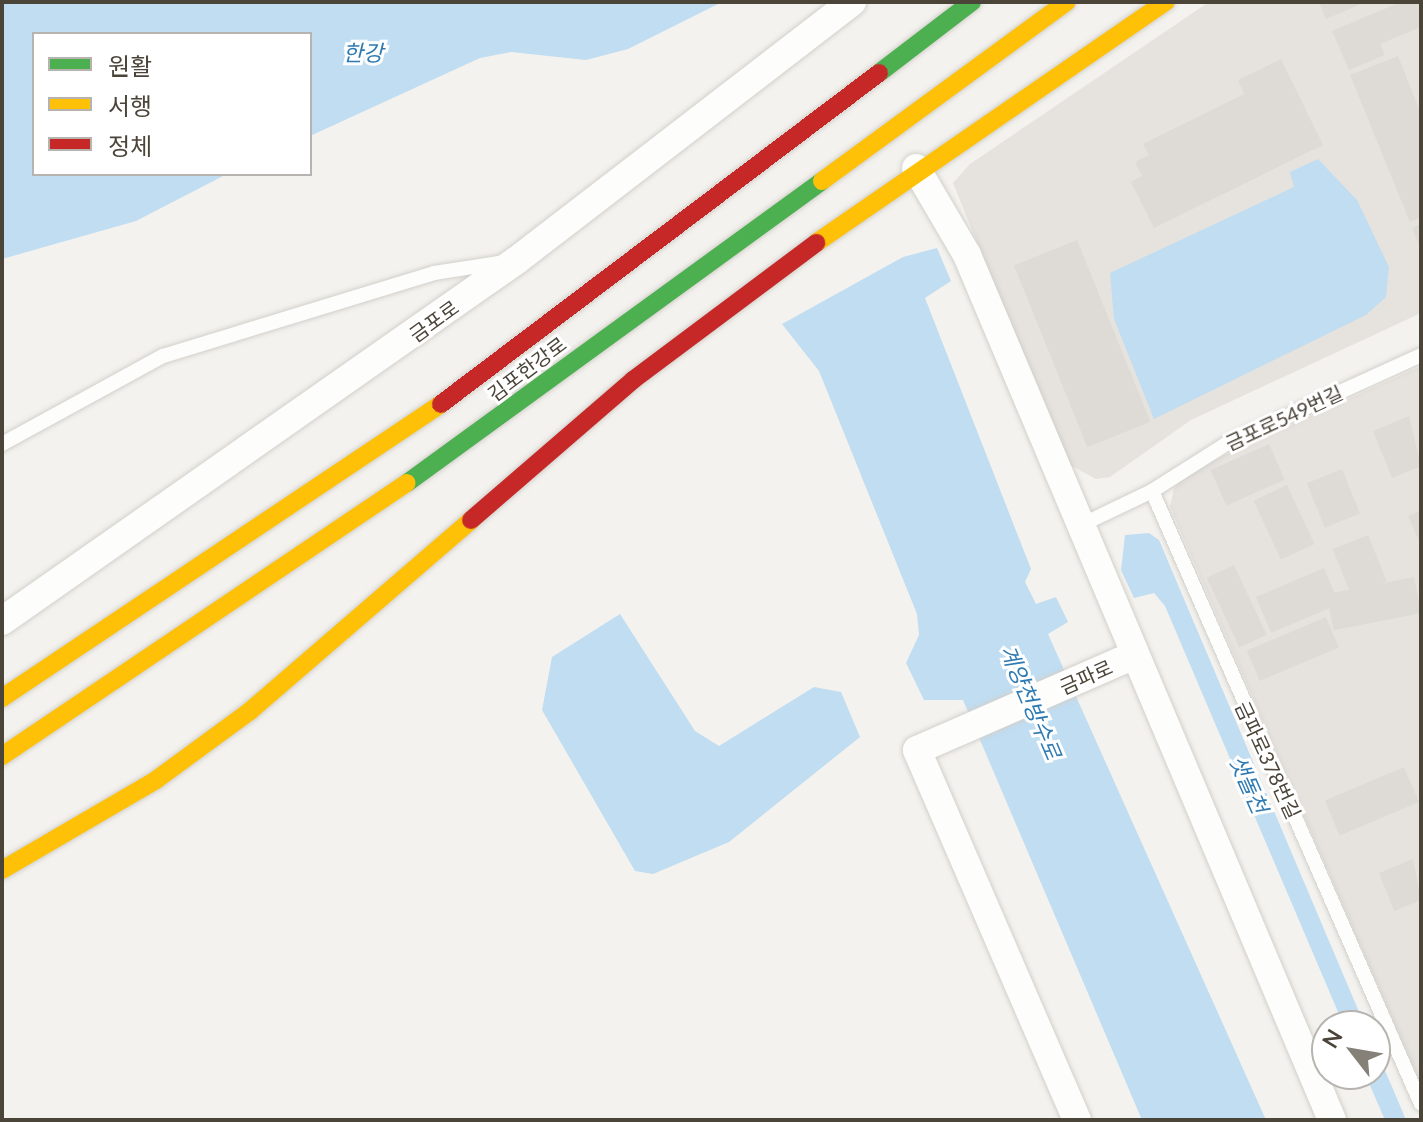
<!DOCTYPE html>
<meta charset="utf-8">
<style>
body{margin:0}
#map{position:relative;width:1423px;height:1122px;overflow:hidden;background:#f4f2ee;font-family:Lato,"Noto Sans KR",sans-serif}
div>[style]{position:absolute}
.industrial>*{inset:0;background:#e6e2de}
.water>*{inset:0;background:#c0ddf1}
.building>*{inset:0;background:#dedbd6;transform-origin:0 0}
.roads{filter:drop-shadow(0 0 2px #d2d0cb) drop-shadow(0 0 2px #d2d0cb)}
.lane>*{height:14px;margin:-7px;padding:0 7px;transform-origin:7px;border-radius:7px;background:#fdfdfc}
.street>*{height:28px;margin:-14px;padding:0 14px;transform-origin:14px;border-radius:14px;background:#fdfdfc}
.fast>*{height:18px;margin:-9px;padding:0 9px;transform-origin:9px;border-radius:9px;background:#4caf50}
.slow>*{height:18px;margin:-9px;padding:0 9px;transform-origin:9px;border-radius:9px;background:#ffc107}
.jam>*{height:18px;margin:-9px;padding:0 9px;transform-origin:9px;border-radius:9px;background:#c62828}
span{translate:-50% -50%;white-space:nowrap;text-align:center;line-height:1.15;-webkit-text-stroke:6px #fff;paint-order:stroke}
.street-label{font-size:20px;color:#4b4439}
.water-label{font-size:22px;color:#2e7ab2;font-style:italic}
.frame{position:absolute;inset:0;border:4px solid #4b4439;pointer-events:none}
.legend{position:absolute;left:32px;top:32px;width:280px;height:144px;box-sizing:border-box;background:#fff;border:2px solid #b7b4b0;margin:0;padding:10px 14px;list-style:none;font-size:24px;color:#4b4439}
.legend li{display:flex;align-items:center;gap:16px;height:40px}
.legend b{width:40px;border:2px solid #b7b4b0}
.north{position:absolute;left:1311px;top:1010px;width:80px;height:80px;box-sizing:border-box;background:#fff;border:2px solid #b7b4b0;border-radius:50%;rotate:301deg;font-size:22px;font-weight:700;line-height:32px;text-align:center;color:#4b4439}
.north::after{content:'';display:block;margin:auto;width:28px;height:36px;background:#868178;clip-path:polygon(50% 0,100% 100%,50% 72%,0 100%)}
</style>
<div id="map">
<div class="industrial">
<i style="clip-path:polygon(1209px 2px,1421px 2px,1421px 313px,1191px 420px,1110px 477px,1096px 479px,1070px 465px,1060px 447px,953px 183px,970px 164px)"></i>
<i style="clip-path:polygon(1421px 366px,1421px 1085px,1170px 507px,1174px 488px,1192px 470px)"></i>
</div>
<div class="water">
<i style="clip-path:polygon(2px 2px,722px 2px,628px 49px,586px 60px,511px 52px,480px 58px,310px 136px,310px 34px,34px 34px,34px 174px,227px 174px,136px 221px,2px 259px)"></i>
<i style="clip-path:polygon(1318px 159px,1357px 200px,1389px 267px,1386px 297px,1366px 315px,1154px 419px,1114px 319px,1110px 273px,1294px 187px,1290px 172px)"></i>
<i style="clip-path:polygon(937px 248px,951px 281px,925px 298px,1031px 569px,1025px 582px,1036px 604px,1056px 597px,1068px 622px,1048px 634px,1266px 1120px,1142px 1120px,963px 700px,924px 700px,906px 663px,919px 635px,917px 614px,819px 371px,782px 324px,903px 257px)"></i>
<i style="clip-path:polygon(1149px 533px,1159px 540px,1365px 1026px,1344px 1026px,1165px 606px,1154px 593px,1134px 598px,1121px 570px,1125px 535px)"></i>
<i style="clip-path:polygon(620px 614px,695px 731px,719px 746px,814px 687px,841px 692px,860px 737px,729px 842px,653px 874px,635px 871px,542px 710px,552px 657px)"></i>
<i style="clip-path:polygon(1375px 1048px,1393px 1089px,1406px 1120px,1385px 1120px,1365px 1074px,1375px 1074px)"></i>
</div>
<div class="building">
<i style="clip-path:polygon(1319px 2px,1366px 2px,1326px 19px)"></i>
<i style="clip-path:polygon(1401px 2px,1421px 2px,1421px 27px,1380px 44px,1385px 55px,1349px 70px,1332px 31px)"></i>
<i style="clip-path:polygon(1398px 56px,1421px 114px,1421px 217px,1410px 222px,1350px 75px)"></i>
<i style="clip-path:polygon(1281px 59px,1323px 145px,1154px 228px,1131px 182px,1142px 176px,1135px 162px,1149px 155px,1143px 144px,1244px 94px,1238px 80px)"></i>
<i style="clip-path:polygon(1421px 224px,1421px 249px,1412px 228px)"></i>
<i style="left:1077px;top:240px;width:196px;height:68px;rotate:68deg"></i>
<i style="clip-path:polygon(1409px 416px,1421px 466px,1392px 478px,1373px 431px)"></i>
<i style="left:1269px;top:444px;width:39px;height:64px;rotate:66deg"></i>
<i style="left:1342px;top:469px;width:48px;height:38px;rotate:68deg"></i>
<i style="left:1287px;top:485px;width:65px;height:37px;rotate:65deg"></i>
<i style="clip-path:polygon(1421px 510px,1421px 545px,1408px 516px)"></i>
<i style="left:1368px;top:535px;width:50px;height:38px;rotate:68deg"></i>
<i style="left:1234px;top:565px;width:77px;height:30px;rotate:65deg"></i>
<i style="left:1324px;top:568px;width:39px;height:74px;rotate:67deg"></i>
<i style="left:1414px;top:577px;width:37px;height:89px;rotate:79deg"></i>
<i style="left:1326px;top:617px;width:33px;height:86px;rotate:67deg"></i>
<i style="left:1404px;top:767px;width:38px;height:86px;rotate:67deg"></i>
<i style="clip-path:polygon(1413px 859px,1421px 900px,1394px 911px,1379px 873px)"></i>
</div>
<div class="roads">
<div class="lane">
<i style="left:2px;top:444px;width:183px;rotate:-28.7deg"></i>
<i style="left:163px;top:356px;width:283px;rotate:-17deg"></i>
<i style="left:434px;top:273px;width:72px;rotate:-8.8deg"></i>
<i style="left:1152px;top:491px;width:88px;rotate:-32.4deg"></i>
<i style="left:1226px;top:444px;width:214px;rotate:-24.5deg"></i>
<i style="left:1077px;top:527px;width:83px;rotate:-25.6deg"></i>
<i style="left:1152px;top:491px;width:669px;rotate:66.31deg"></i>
</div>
<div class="street">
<i style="left:916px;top:168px;width:101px;rotate:59.6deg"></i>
<i style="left:967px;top:255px;width:939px;rotate:67.12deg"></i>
<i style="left:2px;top:621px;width:629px;rotate:-35.03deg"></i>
<i style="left:517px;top:260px;width:423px;rotate:-37.6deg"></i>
<i style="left:1077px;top:1120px;width:403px;rotate:-113.4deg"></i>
<i style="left:917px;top:750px;width:237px;rotate:-23.6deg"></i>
</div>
<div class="fast">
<i style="left:879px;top:73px;width:117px;rotate:-37.4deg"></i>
<i style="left:407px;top:483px;width:513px;rotate:-36.04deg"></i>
</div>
<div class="slow">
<i style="left:822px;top:181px;width:303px;rotate:-36.2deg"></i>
<i style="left:816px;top:243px;width:425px;rotate:-34.6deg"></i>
<i style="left:2px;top:698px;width:528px;rotate:-33.81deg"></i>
<i style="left:2px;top:756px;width:488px;rotate:-34deg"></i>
<i style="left:2px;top:870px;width:178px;rotate:-30.3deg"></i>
<i style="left:156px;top:780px;width:117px;rotate:-36.3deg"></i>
<i style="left:250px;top:711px;width:292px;rotate:-40.8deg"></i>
</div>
<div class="jam">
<i style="left:441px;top:404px;width:549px;rotate:-37.08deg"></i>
<i style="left:471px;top:520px;width:214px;rotate:-40.8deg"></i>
<i style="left:633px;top:380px;width:229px;rotate:-36.8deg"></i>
</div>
</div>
<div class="street-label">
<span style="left:434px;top:321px;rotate:-36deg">금포로</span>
<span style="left:527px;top:369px;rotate:-37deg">김포한강로</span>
<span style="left:1284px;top:418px;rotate:-25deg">금포로549번길</span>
<span style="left:1086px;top:677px;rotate:-24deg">금파로</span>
<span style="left:1268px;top:760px;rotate:65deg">금파로378번길</span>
</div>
<div class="water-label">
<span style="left:363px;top:53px">한강</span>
<span style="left:1031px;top:702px;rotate:67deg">계양천방수로</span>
<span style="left:1249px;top:784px;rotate:66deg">샛돌천</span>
</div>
<div class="frame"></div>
<ul class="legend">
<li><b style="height:10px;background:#4caf50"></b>원활</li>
<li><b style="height:10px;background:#ffc107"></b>서행</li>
<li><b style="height:10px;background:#c62828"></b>정체</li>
</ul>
<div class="north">N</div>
</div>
